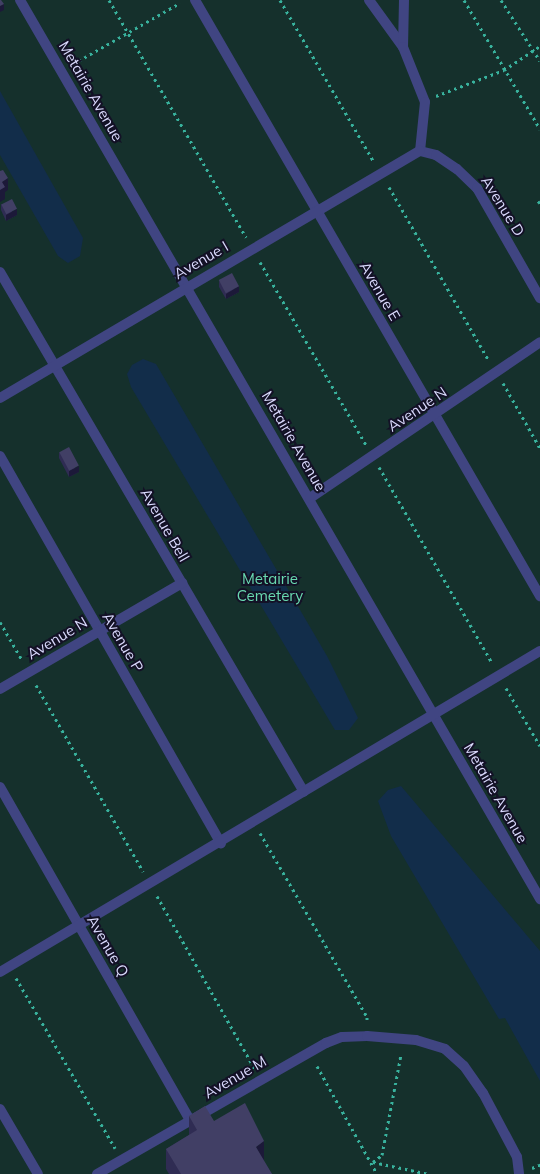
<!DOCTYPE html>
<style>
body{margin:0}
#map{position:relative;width:540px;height:1174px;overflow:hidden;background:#131126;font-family:Mulish,sans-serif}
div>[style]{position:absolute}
.green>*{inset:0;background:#15302c;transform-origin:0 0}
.water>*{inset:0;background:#122d4a}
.path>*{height:3px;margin-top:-1.5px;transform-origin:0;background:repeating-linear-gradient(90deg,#38b29d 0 2.5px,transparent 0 6.5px)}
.service>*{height:10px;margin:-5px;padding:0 5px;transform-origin:5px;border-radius:5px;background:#404582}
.wall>*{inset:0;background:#2f2c53}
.shaded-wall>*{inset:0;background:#1c1939}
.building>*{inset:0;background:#413f65;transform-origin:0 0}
span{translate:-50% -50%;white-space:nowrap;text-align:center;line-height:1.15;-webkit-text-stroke:4px #131126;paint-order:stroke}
.street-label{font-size:15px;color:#d9d9fc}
.park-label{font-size:15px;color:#69d9b0}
</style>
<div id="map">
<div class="green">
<i style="left:0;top:0;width:540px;height:1174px"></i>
</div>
<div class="water">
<i style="clip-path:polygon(0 91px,83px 238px,80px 256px,68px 263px,58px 256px,0 155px)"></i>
<i style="clip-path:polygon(143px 359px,156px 364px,327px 656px,358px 718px,349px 730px,335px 730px,131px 387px,127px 374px,132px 365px)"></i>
<i style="clip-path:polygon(401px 786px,540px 951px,540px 1081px,505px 1018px,499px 1019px,391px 836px,378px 801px,388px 790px)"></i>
</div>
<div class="path">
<i style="left:109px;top:0;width:274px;rotate:60deg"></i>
<i style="left:280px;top:0;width:187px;rotate:59.9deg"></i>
<i style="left:464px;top:0;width:150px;rotate:59.5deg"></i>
<i style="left:501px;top:0;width:72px;rotate:57.4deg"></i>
<i style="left:73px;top:64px;width:123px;rotate:-29.7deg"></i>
<i style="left:436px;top:96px;width:73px;rotate:-20.9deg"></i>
<i style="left:504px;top:70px;width:43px;rotate:-33.7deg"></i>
<i style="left:389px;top:187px;width:201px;rotate:60.1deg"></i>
<i style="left:538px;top:201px;width:3px;rotate:45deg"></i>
<i style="left:260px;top:262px;width:211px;rotate:59.9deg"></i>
<i style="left:503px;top:383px;width:75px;rotate:60.4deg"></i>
<i style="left:379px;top:467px;width:226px;rotate:60deg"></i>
<i style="left:0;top:622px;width:44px;rotate:59.9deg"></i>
<i style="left:36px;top:685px;width:215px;rotate:60.1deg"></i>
<i style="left:506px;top:688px;width:67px;rotate:59.6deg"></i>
<i style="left:260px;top:833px;width:213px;rotate:59.8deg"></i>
<i style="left:367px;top:1017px;width:6px;rotate:90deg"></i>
<i style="left:157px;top:896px;width:199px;rotate:60.5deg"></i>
<i style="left:16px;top:978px;width:197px;rotate:59.8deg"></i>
<i style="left:317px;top:1066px;width:124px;rotate:60.9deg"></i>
<i style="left:373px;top:1162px;width:11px;rotate:-38deg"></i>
<i style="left:382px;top:1155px;width:103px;rotate:-79.3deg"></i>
<i style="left:373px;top:1162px;width:57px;rotate:12.1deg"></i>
<i style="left:532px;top:1168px;width:9px;rotate:-21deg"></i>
</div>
<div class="service">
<i style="left:20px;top:0;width:1039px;rotate:59.95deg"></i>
<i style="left:195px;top:0;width:689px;rotate:59.94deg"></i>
<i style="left:369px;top:0;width:58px;rotate:54.1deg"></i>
<i style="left:404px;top:0;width:47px;rotate:91.2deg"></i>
<i style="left:403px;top:47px;width:59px;rotate:68.2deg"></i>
<i style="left:425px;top:102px;width:49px;rotate:95.8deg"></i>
<i style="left:420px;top:151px;width:16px;rotate:14deg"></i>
<i style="left:436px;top:155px;width:25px;rotate:34deg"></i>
<i style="left:457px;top:169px;width:28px;rotate:44deg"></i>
<i style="left:477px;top:188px;width:127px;rotate:60.2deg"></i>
<i style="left:0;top:272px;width:602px;rotate:59.69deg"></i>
<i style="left:0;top:398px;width:487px;rotate:-30.5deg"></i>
<i style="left:0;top:456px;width:446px;rotate:60.3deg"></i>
<i style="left:310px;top:498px;width:278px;rotate:-34.1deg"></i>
<i style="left:0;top:689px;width:211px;rotate:-30.2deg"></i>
<i style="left:0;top:787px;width:383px;rotate:60.3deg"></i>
<i style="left:0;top:972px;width:628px;rotate:-30.73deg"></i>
<i style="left:0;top:1109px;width:75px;rotate:59.7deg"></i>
<i style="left:97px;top:1174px;width:264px;rotate:-29.8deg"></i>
<i style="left:326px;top:1043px;width:17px;rotate:-21deg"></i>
<i style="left:342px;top:1037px;width:25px;rotate:-2deg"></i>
<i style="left:367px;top:1036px;width:49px;rotate:4.7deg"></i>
<i style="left:416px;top:1040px;width:30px;rotate:17deg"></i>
<i style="left:445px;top:1049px;width:25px;rotate:42deg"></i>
<i style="left:464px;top:1066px;width:33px;rotate:55deg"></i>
<i style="left:483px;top:1093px;width:72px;rotate:62deg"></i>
<i style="left:517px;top:1157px;width:17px;rotate:83deg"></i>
</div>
<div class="wall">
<i style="clip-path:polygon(1px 204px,17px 215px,6px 221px,1px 210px)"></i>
<i style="clip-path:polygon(219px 281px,239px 292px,226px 299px,219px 287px)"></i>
<i style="clip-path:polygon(59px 452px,79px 472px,69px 477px,59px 458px)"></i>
<i style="clip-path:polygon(189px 1116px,214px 1121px,264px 1162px,272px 1174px,169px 1174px,166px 1169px,166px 1149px,189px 1135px)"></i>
</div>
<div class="shaded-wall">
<i style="clip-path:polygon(4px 4px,4px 10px,0 12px,0 6px)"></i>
<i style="clip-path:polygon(8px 178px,8px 190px,5px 192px,5px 199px,0 202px,0 190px,2px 182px)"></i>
<i style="clip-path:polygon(17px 209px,17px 215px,6px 221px,6px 215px)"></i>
<i style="clip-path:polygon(239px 286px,239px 292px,226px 299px,226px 294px)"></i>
<i style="clip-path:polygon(79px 466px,79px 472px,69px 477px,69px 471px)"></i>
<i style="clip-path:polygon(264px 1141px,264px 1162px,256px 1147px)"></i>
</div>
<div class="building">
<i style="clip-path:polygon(0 0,1px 0,4px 4px,0 6px)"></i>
<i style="clip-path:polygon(3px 170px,8px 178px,2px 182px,5px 187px,0 190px,0 171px)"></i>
<i style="left:12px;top:199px;width:11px;height:12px;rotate:63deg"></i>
<i style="left:232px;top:273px;width:15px;height:15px;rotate:62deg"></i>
<i style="left:69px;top:447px;width:21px;height:11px;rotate:62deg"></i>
<i style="clip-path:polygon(245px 1103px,264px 1141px,256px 1147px,272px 1174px,181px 1174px,166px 1149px,197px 1130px,189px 1116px,205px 1106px,214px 1121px)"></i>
</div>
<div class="street-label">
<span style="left:91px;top:91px;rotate:60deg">Metairie Avenue</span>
<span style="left:503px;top:206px;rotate:58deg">Avenue D</span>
<span style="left:201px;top:260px;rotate:-30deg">Avenue I</span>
<span style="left:380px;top:291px;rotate:60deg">Avenue E</span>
<span style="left:417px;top:409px;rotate:-34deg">Avenue N</span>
<span style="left:294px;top:441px;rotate:60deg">Metairie Avenue</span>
<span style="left:165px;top:525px;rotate:60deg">Avenue Bell</span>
<span style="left:57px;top:638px;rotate:-31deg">Avenue N</span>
<span style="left:123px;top:642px;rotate:60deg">Avenue P</span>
<span style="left:496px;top:793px;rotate:60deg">Metairie Avenue</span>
<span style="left:108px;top:946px;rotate:60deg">Avenue Q</span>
<span style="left:235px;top:1077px;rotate:-30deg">Avenue M</span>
</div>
<div class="park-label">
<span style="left:270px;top:587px">Metairie<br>Cemetery</span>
</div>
</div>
